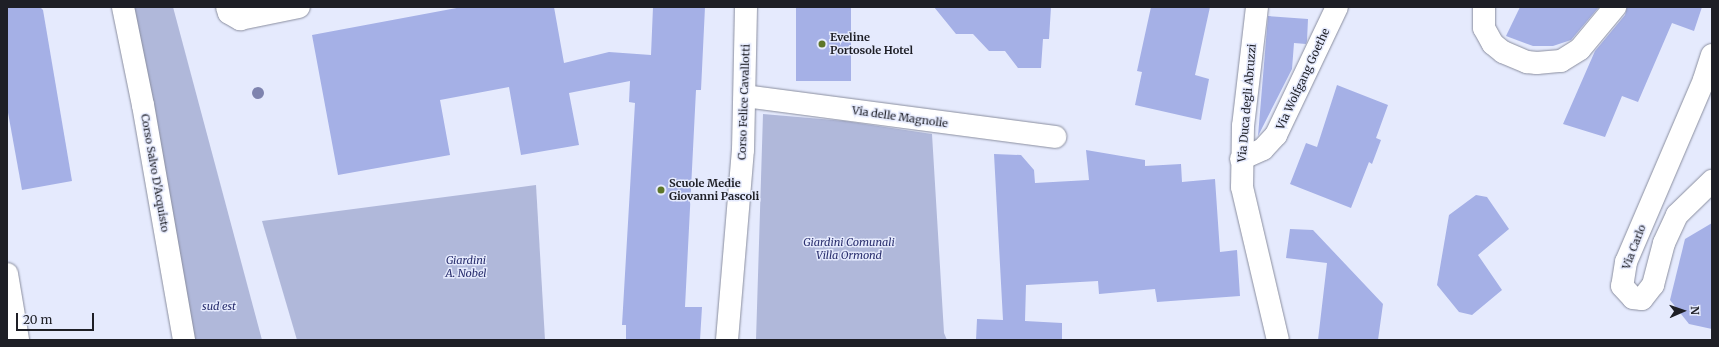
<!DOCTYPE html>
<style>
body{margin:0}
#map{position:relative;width:1719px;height:347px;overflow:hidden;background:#e5eafd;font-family:Merriweather,serif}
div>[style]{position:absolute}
.green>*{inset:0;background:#b0b8da}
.building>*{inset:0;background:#a5b0e6;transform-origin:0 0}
.roads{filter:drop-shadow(0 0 1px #8a8e9f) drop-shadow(0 0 1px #8a8e9f)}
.minor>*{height:22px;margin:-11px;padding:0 11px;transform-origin:11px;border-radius:11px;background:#fff}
.major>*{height:22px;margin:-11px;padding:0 11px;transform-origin:11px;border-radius:11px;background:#fff}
.trees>*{width:12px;height:12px;margin:-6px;border-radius:50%;background:#7e83ae}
.dots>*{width:11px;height:11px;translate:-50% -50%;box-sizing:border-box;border:2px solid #e5eafd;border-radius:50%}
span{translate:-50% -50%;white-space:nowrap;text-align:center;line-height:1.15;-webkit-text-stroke:3px #e5eafd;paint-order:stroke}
.poi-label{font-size:11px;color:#1e1f26;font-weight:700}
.left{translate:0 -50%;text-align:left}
.street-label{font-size:11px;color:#1e1f26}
.park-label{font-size:11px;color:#2a2f6e;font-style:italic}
.frame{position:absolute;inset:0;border:8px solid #1e1f26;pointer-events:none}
.north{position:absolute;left:1663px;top:291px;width:40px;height:40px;-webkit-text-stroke:3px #e5eafd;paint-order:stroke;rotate:88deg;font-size:11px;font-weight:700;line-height:16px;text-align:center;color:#1e1f26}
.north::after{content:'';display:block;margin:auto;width:14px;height:18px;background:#1e1f26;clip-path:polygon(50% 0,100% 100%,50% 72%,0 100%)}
.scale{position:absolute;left:16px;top:313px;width:78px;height:18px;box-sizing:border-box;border:2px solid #1e1f26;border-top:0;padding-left:5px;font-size:12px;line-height:14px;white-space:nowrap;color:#1e1f26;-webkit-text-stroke:3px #e5eafd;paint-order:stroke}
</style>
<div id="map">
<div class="green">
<i style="clip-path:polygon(134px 7px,173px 7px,262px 340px,190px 340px)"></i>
<i style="clip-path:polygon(763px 114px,845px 121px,932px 134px,944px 333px,947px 340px,756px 340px)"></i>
<i style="clip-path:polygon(536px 185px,545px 340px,297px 340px,262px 221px)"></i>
</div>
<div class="building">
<i style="clip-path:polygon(7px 7px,40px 7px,43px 10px,72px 181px,22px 190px,7px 107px)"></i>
<i style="clip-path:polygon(462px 7px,554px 7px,564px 63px,609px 52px,651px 55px,653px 7px,705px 7px,701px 90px,696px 90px,685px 307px,702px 307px,700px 340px,626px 340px,626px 325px,622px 325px,635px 103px,629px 102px,630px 81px,569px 93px,579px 145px,521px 155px,509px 87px,440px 100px,450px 155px,338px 175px,312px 35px)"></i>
<i style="left:796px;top:7px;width:55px;height:74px"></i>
<i style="clip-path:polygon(934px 7px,1051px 7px,1049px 39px,1043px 39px,1041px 68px,1018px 68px,1005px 51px,989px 51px,973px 34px,956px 34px)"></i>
<i style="clip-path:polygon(1151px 7px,1210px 7px,1195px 75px,1209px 79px,1201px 120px,1135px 105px,1142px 72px,1137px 71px)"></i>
<i style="clip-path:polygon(1520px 7px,1599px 7px,1571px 40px,1553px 46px,1533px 46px,1506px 36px)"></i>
<i style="clip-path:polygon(1627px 7px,1702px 7px,1694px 31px,1672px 23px,1638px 102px,1622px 96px,1605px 137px,1563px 124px,1595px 51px,1625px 15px)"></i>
<i style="clip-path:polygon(1268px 16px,1308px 19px,1307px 41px,1306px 44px,1294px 43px,1292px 69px,1258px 136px)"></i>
<i style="clip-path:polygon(1337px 85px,1388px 105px,1376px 138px,1381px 140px,1372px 164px,1369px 162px,1351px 208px,1290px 184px,1306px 143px,1317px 147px)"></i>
<i style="clip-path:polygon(1086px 150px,1145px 160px,1145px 166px,1181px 164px,1182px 182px,1215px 179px,1220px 252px,1237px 250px,1240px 296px,1157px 302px,1155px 289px,1099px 294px,1098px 281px,1026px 285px,1025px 321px,1062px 323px,1062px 340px,976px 340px,977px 319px,1003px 320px,994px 154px,1021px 155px,1034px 170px,1035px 183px,1089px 180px)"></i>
<i style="clip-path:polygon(1476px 195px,1487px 197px,1509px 229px,1478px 255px,1502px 290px,1472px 315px,1459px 312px,1437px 285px,1449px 215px)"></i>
<i style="clip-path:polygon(1712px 223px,1712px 329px,1689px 324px,1670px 300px,1685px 239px)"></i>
<i style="clip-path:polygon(1290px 229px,1313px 230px,1383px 304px,1378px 340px,1318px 340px,1327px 263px,1286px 258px)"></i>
</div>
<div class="roads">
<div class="minor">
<i style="left:123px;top:7px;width:100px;rotate:78.5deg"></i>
<i style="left:143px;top:105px;width:239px;rotate:80.1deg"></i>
<i style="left:227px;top:7px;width:6px;rotate:72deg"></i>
<i style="left:229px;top:13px;width:13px;rotate:29deg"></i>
<i style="left:240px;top:19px;width:60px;rotate:-11.5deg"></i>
<i style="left:1257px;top:7px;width:120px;rotate:96.7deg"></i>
<i style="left:1243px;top:126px;width:61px;rotate:90.9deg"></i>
<i style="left:1242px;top:187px;width:157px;rotate:76.8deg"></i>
<i style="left:1484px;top:7px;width:21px;rotate:90deg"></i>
<i style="left:1484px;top:28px;width:18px;rotate:61deg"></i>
<i style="left:1493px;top:44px;width:13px;rotate:39deg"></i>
<i style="left:1503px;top:52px;width:26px;rotate:23deg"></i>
<i style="left:1527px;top:62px;width:10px;rotate:6deg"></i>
<i style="left:1537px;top:63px;width:24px;rotate:-5deg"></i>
<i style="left:1561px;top:61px;width:22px;rotate:-32deg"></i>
<i style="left:1580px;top:49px;width:55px;rotate:-50.2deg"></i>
<i style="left:1712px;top:55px;width:26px;rotate:108deg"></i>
<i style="left:1704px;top:80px;width:198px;rotate:113.2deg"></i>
<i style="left:1626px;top:262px;width:24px;rotate:99deg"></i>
<i style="left:1622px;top:286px;width:16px;rotate:47deg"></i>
<i style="left:1633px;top:298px;width:9px;rotate:6deg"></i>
<i style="left:1642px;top:299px;width:18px;rotate:-52deg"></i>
<i style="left:1653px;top:285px;width:43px;rotate:-75.3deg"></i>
<i style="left:1664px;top:243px;width:31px;rotate:-65deg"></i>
<i style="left:1677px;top:215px;width:49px;rotate:-44.2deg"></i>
<i style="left:745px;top:96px;width:313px;rotate:7.5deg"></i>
<i style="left:1241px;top:159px;width:24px;rotate:-24deg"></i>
<i style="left:1263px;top:149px;width:19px;rotate:-47deg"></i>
<i style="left:1276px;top:135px;width:142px;rotate:-64.5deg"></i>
<i style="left:7px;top:274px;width:67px;rotate:80.5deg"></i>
</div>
<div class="major">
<i style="left:727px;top:340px;width:191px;rotate:-85.2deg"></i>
<i style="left:743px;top:150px;width:143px;rotate:-88.8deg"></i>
</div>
</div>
<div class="trees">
<i style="left:258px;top:93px"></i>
</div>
<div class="dots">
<i style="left:822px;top:44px;background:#5e7729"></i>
<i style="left:661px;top:190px;background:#5e7729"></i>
</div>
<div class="poi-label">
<span class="left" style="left:830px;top:44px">Eveline<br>Portosole Hotel</span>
<span class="left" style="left:669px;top:190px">Scuole Medie<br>Giovanni Pascoli</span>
</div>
<div class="street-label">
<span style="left:1303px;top:79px;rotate:-65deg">Via Wolfgang Goethe</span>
<span style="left:744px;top:102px;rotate:-88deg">Corso Felice Cavallotti</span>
<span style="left:1247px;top:103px;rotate:-85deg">Via Duca degli Abruzzi</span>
<span style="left:900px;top:117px;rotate:8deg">Via delle Magnolie</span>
<span style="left:155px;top:173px;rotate:80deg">Corso Salvo D'Acquisto</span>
<span style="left:1634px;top:247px;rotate:-69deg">Via Carlo</span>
</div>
<div class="park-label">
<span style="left:849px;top:249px">Giardini Comunali<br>Villa Ormond</span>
<span style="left:466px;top:267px">Giardini<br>A. Nobel</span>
<span style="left:219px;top:306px">sud est</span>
</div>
<div class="frame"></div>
<div class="north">N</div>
<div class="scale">20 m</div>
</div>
